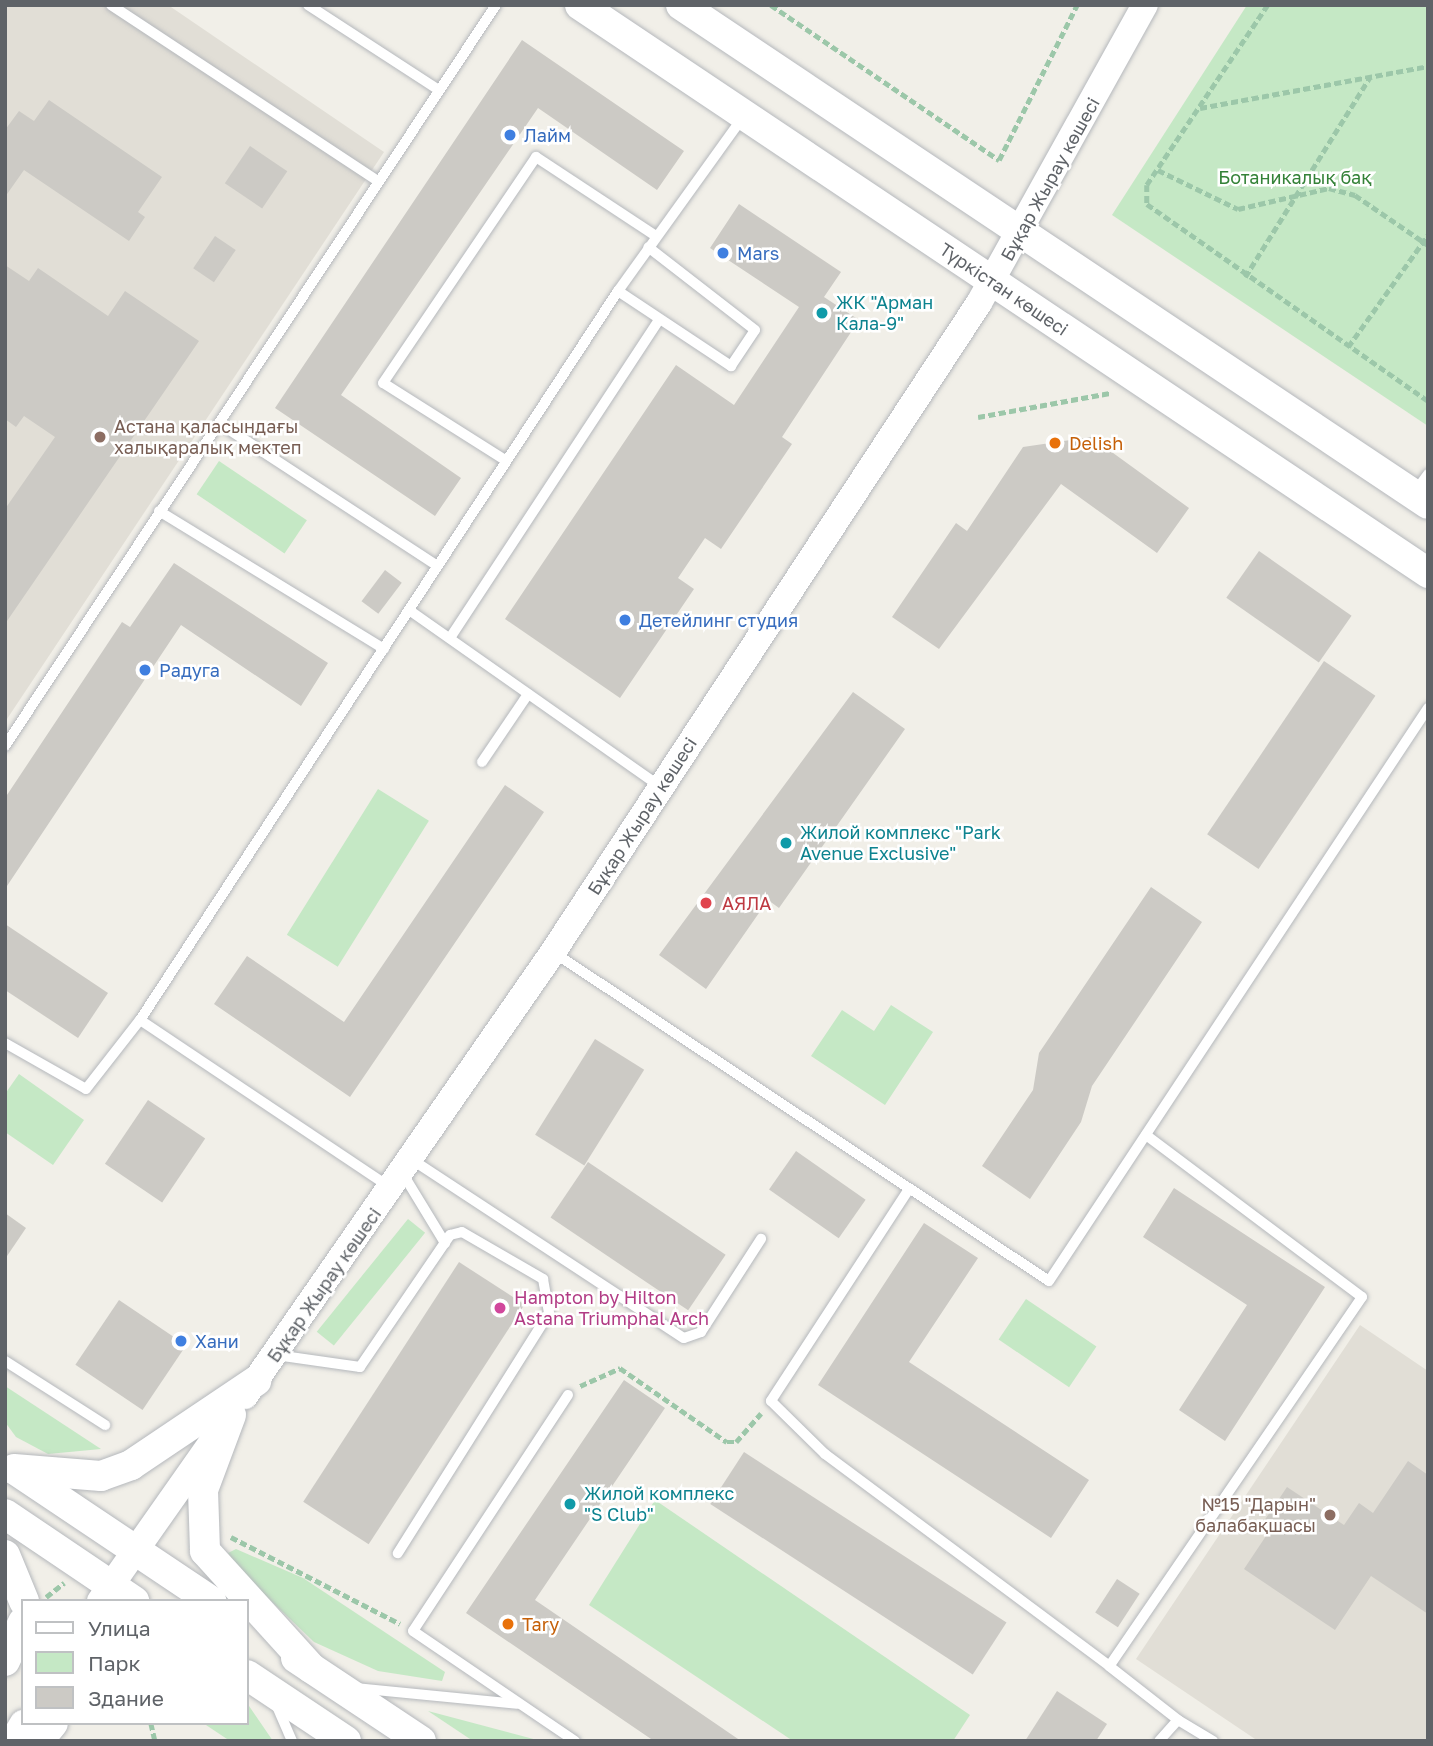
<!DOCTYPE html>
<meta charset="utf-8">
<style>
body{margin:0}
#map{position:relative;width:1433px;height:1746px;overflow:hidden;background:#f1efe8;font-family:"Golos Text",sans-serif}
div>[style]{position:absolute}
.education>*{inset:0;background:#e1ded6}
.green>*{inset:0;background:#c5e8c5;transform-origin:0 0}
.building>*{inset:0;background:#cccac5;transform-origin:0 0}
.path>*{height:4.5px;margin-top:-2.25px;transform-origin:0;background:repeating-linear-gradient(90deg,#9cc7a9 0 7px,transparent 0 10.5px)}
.roads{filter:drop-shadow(0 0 2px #b5b8bc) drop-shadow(0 0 2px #b5b8bc)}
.service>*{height:10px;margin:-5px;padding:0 5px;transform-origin:5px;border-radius:5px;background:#fff}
.tertiary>*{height:26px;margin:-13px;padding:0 13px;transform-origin:13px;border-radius:13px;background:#fff}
.secondary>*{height:30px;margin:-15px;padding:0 15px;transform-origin:15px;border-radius:15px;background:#fff}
.dots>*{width:19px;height:19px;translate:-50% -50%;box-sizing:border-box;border:4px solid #fff;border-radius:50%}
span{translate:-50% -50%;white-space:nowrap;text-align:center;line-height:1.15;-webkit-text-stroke:5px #fff;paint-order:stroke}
.shop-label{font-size:18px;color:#366cbe}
.left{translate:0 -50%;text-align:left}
.park-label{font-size:18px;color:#348238}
.street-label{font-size:18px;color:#5f6368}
.culture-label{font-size:18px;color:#0d838f}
.education-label{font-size:18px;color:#785e54}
.right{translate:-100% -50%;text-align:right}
.food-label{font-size:18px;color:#c56008}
.health-label{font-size:18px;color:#be3a42}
.hotel-label{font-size:18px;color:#b23c85}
.frame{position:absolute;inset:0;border:7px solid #5f6368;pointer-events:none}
.legend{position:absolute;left:21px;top:1599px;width:228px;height:126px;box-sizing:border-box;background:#fff;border:2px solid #bfc1c3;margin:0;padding:9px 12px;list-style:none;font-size:21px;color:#5f6368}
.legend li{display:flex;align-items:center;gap:14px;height:35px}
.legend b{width:35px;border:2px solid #bfc1c3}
</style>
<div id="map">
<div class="education">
<i style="clip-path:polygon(5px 5px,168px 5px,384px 152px,5px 722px)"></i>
<i style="clip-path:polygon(1360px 1325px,1428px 1371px,1428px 1741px,1258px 1741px,1136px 1659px)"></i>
</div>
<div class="green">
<i style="clip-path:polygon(1247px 5px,1428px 5px,1428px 426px,1112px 215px)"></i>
<i style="left:219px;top:461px;width:106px;height:40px;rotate:34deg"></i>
<i style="left:378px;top:789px;width:60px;height:172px;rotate:32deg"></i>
<i style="clip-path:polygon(891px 1005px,933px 1032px,885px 1105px,811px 1056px,842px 1010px,874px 1031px)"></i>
<i style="clip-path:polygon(19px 1074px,84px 1120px,53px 1165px,5px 1132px,5px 1094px)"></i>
<i style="left:408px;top:1219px;width:22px;height:145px;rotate:39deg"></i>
<i style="left:1026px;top:1299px;width:85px;height:49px;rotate:34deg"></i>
<i style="clip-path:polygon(5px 1386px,101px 1449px,48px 1454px,16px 1437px,5px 1422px)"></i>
<i style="clip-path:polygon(655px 1500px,970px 1715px,953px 1741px,793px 1741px,589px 1605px)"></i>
<i style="clip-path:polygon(236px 1549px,303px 1578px,445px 1672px,442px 1681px,378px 1671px,314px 1642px,240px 1571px,228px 1553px)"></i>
<i style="clip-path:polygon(247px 1703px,273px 1741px,230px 1741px,203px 1723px,247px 1723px)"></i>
<i style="clip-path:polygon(428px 1711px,541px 1741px,473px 1741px)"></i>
</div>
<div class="building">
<i style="clip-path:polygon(522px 40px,684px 151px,657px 190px,538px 108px,341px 395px,461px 478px,435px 516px,275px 408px)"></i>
<i style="clip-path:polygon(49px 100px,162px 177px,138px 212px,145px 217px,129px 241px,24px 170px,5px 197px,5px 130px,19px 111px,34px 121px)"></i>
<i style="left:250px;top:146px;width:45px;height:45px;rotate:34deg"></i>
<i style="clip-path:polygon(739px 204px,841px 272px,824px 297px,859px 320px,782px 437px,792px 444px,721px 549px,705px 538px,678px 578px,694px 589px,620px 698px,505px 619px,676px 365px,734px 405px,799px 307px,710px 248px)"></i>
<i style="left:215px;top:236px;width:25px;height:39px;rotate:34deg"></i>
<i style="clip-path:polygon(5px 265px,29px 281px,38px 268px,108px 316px,125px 291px,199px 341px,5px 624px,5px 509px,55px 437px,24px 416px,16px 427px,5px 419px)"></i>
<i style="clip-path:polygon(1091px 437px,1189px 508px,1157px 553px,1061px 484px,939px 649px,892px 617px,956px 523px,967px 531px,1023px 447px)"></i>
<i style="left:1259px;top:551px;width:113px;height:57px;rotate:35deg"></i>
<i style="clip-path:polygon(174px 563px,328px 663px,301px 706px,181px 625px,5px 889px,5px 798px,122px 622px,130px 627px)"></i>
<i style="left:385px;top:570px;width:21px;height:39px;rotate:37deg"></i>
<i style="left:1324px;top:661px;width:62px;height:209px;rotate:34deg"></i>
<i style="clip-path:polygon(853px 692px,905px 729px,779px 908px,768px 900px,706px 989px,659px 955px)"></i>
<i style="clip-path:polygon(505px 785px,544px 812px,350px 1097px,214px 1004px,247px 956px,344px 1022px)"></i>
<i style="clip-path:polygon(1151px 887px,1202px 922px,1092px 1086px,1081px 1122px,1030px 1199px,982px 1166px,1033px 1090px,1039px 1053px)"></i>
<i style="clip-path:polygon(5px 924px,108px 993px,78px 1038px,5px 990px)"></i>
<i style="left:595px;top:1039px;width:58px;height:113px;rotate:32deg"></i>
<i style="left:148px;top:1100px;width:69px;height:77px;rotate:34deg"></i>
<i style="left:796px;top:1151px;width:85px;height:47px;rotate:35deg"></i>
<i style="left:588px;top:1162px;width:166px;height:67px;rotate:34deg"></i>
<i style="clip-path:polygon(1174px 1188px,1325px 1287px,1225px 1441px,1179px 1410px,1247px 1305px,1143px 1237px)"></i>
<i style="clip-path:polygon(5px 1213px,26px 1228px,5px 1259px)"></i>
<i style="clip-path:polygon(924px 1223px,978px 1258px,909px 1362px,1089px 1480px,1051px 1538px,818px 1385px)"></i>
<i style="left:459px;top:1262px;width:78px;height:286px;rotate:33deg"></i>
<i style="left:119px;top:1300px;width:81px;height:78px;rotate:34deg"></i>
<i style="clip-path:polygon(624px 1380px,665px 1408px,535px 1600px,741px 1741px,654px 1741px,466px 1613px)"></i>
<i style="left:744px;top:1452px;width:313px;height:62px;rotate:33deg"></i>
<i style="clip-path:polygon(1408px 1461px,1428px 1475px,1428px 1614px,1371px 1576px,1335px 1630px,1244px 1569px,1272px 1527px,1264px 1521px,1287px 1487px,1344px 1525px,1359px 1503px,1373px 1513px)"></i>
<i style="left:1117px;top:1579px;width:27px;height:40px;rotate:33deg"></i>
<i style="clip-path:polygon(1057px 1691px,1107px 1724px,1096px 1741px,1025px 1741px)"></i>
</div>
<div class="path">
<i style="left:771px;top:5px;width:276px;rotate:34.2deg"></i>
<i style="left:999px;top:160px;width:174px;rotate:-63.3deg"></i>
<i style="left:1268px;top:5px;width:217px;rotate:123.9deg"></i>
<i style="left:1147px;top:185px;width:19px;rotate:90deg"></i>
<i style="left:1147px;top:204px;width:343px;rotate:35deg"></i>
<i style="left:1200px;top:108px;width:232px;rotate:-10.4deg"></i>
<i style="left:1158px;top:170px;width:89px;rotate:26deg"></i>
<i style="left:1238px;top:209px;width:93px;rotate:-13deg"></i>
<i style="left:1329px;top:188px;width:27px;rotate:15deg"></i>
<i style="left:1355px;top:195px;width:88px;rotate:34.4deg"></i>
<i style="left:1245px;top:277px;width:236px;rotate:-58deg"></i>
<i style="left:1348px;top:347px;width:138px;rotate:-54.5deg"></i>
<i style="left:978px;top:417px;width:134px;rotate:-10.3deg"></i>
<i style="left:580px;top:1386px;width:44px;rotate:-24.2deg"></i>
<i style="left:620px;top:1368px;width:130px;rotate:34.7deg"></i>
<i style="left:727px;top:1442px;width:9px"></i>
<i style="left:736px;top:1442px;width:38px;rotate:-49deg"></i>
<i style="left:231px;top:1537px;width:190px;rotate:27.2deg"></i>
<i style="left:46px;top:1597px;width:23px;rotate:-38deg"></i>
<i style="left:151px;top:1723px;width:18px;rotate:77deg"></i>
</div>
<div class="roads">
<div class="service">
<i style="left:111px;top:5px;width:318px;rotate:33.4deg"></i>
<i style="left:308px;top:5px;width:153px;rotate:33deg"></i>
<i style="left:618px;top:291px;width:136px;rotate:33.6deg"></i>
<i style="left:731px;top:366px;width:43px;rotate:-56.3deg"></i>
<i style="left:755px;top:330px;width:135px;rotate:-142.2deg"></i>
<i style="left:222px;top:425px;width:256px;rotate:33.2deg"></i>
<i style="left:505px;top:460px;width:144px;rotate:-147.7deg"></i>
<i style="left:383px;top:383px;width:273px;rotate:-55.9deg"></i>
<i style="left:536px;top:157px;width:144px;rotate:33.4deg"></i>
<i style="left:1415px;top:492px;width:22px;rotate:-54deg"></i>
<i style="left:159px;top:511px;width:264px;rotate:31.5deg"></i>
<i style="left:409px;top:610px;width:308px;rotate:35.1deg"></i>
<i style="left:450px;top:638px;width:379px;rotate:-56.7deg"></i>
<i style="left:5px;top:746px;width:889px;rotate:-56.47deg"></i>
<i style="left:482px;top:762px;width:82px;rotate:-55.9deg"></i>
<i style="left:553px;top:952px;width:595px;rotate:33.56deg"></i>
<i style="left:1049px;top:1281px;width:687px;rotate:-56.52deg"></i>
<i style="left:140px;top:1020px;width:300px;rotate:33.8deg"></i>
<i style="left:5px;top:1043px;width:93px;rotate:29.6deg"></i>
<i style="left:86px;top:1089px;width:88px;rotate:-52deg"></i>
<i style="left:140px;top:1020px;width:872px;rotate:-56.75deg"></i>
<i style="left:618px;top:291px;width:214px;rotate:-54.3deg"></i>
<i style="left:1146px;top:1135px;width:270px;rotate:36.9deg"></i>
<i style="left:1362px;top:1297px;width:447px;rotate:124.4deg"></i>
<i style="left:1109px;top:1666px;width:88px;rotate:38deg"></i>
<i style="left:411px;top:1159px;width:326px;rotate:33.3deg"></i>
<i style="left:684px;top:1338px;width:18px;rotate:-19deg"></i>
<i style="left:701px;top:1332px;width:111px;rotate:-57.2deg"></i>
<i style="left:403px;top:1174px;width:81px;rotate:58.7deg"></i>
<i style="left:909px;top:1189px;width:253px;rotate:123.1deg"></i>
<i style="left:771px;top:1401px;width:76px;rotate:44.5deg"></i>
<i style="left:825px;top:1454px;width:354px;rotate:36.7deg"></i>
<i style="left:276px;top:1355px;width:85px;rotate:8.1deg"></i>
<i style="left:360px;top:1367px;width:160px;rotate:-55.7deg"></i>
<i style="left:450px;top:1235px;width:12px;rotate:-14deg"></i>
<i style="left:462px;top:1232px;width:94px;rotate:30.1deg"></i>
<i style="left:543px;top:1279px;width:35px;rotate:80deg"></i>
<i style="left:549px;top:1313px;width:284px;rotate:122.2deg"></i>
<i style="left:5px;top:1361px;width:119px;rotate:32.6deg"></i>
<i style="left:568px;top:1395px;width:282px;rotate:123.3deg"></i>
<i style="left:413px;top:1631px;width:196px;rotate:34.2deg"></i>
<i style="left:355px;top:1688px;width:163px;rotate:5.6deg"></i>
<i style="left:276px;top:1704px;width:40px;rotate:66.6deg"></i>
<i style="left:1159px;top:1741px;width:28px;rotate:-48deg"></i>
<i style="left:1178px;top:1720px;width:41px;rotate:31deg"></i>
</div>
<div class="tertiary">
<i style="left:245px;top:1396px;width:540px;rotate:-55.25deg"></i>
<i style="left:553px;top:952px;width:776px;rotate:-56.72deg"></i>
<i style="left:979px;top:303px;width:341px;rotate:-60.9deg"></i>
<i style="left:100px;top:1601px;width:205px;rotate:-54.9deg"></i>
<i style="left:12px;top:1741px;width:21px;rotate:-59deg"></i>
</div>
<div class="secondary">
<i style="left:580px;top:5px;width:1021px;rotate:33.81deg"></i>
<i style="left:681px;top:5px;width:898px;rotate:33.74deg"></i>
<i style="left:231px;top:1415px;width:80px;rotate:110.5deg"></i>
<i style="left:203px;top:1490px;width:61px;rotate:88.1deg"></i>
<i style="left:205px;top:1551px;width:158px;rotate:47.8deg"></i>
<i style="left:14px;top:1469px;width:87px;rotate:4.6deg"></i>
<i style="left:101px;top:1476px;width:32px;rotate:-20deg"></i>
<i style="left:131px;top:1465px;width:151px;rotate:-33.9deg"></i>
<i style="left:17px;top:1471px;width:234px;rotate:33.8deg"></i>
<i style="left:5px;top:1514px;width:156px;rotate:34deg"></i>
<i style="left:5px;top:1555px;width:50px;rotate:67.6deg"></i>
<i style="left:296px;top:1658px;width:150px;rotate:33.6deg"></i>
<i style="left:5px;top:1661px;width:43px;rotate:-65.2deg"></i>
<i style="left:247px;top:1675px;width:119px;rotate:33.7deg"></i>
<i style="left:38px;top:1741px;width:23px;rotate:-50deg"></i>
</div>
</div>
<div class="dots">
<i style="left:510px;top:135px;background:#3f7fe0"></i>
<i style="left:723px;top:253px;background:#3f7fe0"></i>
<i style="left:822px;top:313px;background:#0f9aa8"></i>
<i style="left:100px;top:437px;background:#8d6e63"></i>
<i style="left:1055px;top:443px;background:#e8710a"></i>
<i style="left:625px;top:620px;background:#3f7fe0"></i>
<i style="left:145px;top:670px;background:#3f7fe0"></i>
<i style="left:786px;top:843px;background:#0f9aa8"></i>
<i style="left:706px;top:903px;background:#e0444e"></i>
<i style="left:500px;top:1308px;background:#d1479c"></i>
<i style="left:181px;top:1341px;background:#3f7fe0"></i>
<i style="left:570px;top:1504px;background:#0f9aa8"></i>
<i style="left:1330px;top:1515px;background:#8d6e63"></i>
<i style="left:508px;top:1624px;background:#e8710a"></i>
</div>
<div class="shop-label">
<span class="left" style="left:524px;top:135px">Лайм</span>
<span class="left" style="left:737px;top:253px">Mars</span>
<span class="left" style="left:639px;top:620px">Детейлинг студия</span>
<span class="left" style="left:159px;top:670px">Радуга</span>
<span class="left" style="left:195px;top:1341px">Хани</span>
</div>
<div class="park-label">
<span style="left:1295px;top:177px">Ботаникалық бақ</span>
</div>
<div class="street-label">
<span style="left:1050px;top:179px;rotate:-61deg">Бұқар Жырау көшесі</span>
<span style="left:1004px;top:289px;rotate:34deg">Түркістан көшесі</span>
<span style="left:642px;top:816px;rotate:-57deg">Бұқар Жырау көшесі</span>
<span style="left:324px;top:1285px;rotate:-55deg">Бұқар Жырау көшесі</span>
</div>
<div class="culture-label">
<span class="left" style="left:836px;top:313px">ЖК "Арман<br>Кала-9"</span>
<span class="left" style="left:800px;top:843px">Жилой комплекс "Park<br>Avenue Exclusive"</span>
<span class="left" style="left:584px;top:1504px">Жилой комплекс<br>"S Club"</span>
</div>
<div class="education-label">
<span class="left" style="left:114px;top:437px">Астана қаласындағы<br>халықаралық мектеп</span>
<span class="right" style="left:1316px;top:1515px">№15 "Дарын"<br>балабақшасы</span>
</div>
<div class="food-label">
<span class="left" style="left:1069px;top:443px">Delish</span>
<span class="left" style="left:522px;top:1624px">Tary</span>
</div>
<div class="health-label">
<span class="left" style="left:722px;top:903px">АЯЛА</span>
</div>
<div class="hotel-label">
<span class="left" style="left:514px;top:1308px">Hampton by Hilton<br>Astana Triumphal Arch</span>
</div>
<div class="frame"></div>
<ul class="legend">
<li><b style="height:9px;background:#fff"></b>Улица</li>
<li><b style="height:19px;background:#c5e8c5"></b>Парк</li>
<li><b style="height:19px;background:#cccac5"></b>Здание</li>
</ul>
</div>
